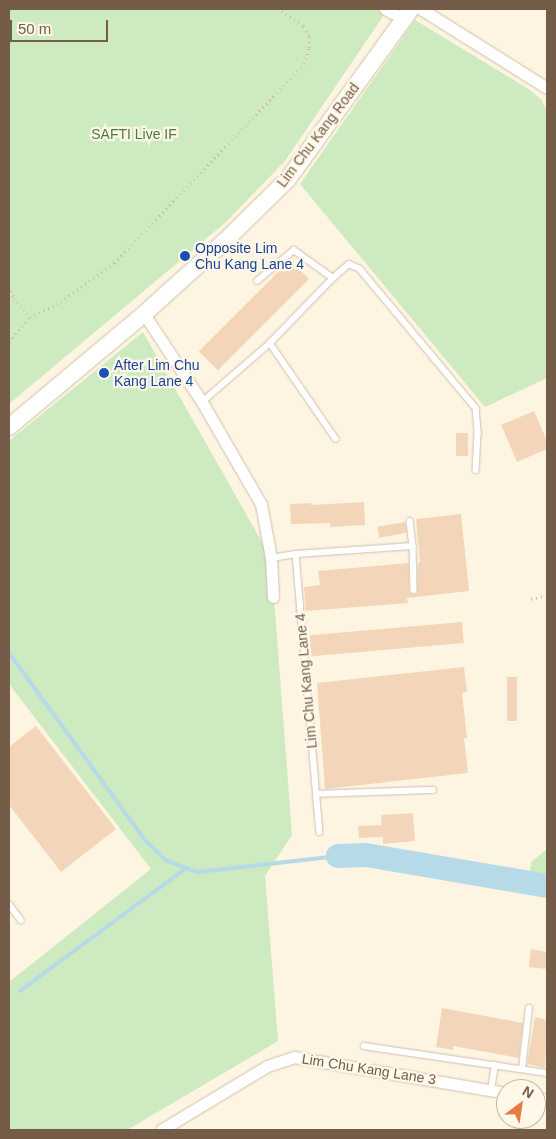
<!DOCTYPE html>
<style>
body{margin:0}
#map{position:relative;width:556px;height:1139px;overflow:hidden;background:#fdf5e2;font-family:Helvetica,sans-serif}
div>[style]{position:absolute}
.green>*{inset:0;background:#cdeac0}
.stream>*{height:4px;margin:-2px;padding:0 2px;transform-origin:2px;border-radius:2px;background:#b6dae7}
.river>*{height:24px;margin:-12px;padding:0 12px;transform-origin:12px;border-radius:12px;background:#b6dae7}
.building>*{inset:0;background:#f3d6b9;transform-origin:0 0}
.path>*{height:2.5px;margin-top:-1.25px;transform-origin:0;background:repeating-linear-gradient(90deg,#d8b99c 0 1px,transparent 0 5px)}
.roads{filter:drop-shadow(0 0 1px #d0c0ab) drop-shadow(0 0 1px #d0c0ab)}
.service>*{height:5.5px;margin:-2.75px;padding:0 2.75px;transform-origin:2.75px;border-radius:2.75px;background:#fff}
.minor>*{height:11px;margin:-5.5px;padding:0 5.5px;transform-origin:5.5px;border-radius:5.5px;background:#fff}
.secondary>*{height:16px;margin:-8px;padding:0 8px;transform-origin:8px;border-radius:8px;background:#fff}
.dots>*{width:14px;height:14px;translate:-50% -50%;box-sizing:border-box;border:2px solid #fff8e8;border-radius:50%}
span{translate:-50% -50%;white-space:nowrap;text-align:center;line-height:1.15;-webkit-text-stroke:4.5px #fff8e8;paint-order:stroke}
.park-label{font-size:14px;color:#4b7b3f}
.street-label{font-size:14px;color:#755c48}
.transit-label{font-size:14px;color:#164399}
.left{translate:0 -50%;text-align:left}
.frame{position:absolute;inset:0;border:10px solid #755c48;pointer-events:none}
.north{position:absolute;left:496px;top:1079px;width:50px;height:50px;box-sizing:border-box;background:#fff8e8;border:1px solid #c8baa8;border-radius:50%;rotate:31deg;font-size:14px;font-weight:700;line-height:20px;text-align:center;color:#755c48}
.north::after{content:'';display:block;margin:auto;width:18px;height:22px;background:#ea7a43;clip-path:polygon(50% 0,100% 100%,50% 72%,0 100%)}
.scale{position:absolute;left:10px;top:20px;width:98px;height:22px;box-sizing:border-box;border:2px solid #755c48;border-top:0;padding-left:6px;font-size:15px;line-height:18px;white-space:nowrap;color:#755c48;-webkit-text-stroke:4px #fff8e8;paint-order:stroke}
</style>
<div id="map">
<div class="green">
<i style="clip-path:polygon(9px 9px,388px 9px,285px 161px,226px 222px,9px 404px)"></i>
<i style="clip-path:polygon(415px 20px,530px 90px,541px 99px,547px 111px,547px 378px,485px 407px,300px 184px)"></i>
<i style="clip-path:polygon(143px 332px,271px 558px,292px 835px,265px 876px,278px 1041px,127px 1130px,9px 1130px,9px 982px,151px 869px,9px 684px,9px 441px)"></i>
<i style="clip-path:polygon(547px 849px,547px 875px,530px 872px,531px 862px)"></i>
</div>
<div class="stream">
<i style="left:9px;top:653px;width:231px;rotate:54deg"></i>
<i style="left:145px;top:840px;width:30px;rotate:44deg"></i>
<i style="left:167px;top:861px;width:33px;rotate:20deg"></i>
<i style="left:198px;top:872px;width:141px;rotate:-6.5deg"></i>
<i style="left:20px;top:991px;width:207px;rotate:-36.5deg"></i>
</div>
<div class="river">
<i style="left:338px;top:856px;width:28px;rotate:-2deg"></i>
<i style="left:366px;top:855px;width:184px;rotate:9.7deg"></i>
</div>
<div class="building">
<i style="left:290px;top:260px;width:27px;height:129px;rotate:45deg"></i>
<i style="clip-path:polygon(534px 411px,547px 441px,547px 449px,517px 462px,501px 425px)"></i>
<i style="left:456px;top:433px;width:12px;height:23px"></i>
<i style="clip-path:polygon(364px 502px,365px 525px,330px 527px,330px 523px,291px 524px,290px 504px,311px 503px,311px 505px)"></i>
<i style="clip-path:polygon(461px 514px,469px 591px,407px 598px,408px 603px,306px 611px,304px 587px,320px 585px,318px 571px,409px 563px,409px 591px,412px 594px,417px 594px,418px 563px,420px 562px,416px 519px)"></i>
<i style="left:405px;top:522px;width:11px;height:28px;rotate:80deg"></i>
<i style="left:462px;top:622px;width:21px;height:153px;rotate:85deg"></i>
<i style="clip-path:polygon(464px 667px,467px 692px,462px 693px,467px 738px,464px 738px,468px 773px,325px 789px,317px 683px)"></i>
<i style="left:507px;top:677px;width:10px;height:44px"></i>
<i style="clip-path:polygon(36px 726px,116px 829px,61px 872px,9px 805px,9px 747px)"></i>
<i style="clip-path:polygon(413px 813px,415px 841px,383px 844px,383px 837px,359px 838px,358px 826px,382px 825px,381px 815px)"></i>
<i style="clip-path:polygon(531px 949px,547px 952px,547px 969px,529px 967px)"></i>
<i style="clip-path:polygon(442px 1008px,523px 1023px,519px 1058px,453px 1046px,453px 1050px,436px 1047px)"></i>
<i style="clip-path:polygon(535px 1017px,547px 1020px,545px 1068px,527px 1064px)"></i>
</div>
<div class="path">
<i style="left:9px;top:286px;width:13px;rotate:67deg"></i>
<i style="left:14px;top:298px;width:25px;rotate:50deg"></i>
<i style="left:9px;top:342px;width:33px;rotate:-50deg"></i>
<i style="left:30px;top:317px;width:34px;rotate:-26deg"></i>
<i style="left:61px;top:302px;width:66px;rotate:-36.3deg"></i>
<i style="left:114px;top:263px;width:275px;rotate:-46.3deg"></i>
<i style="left:304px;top:64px;width:17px;rotate:-73deg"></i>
<i style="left:309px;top:48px;width:12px;rotate:-90deg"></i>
<i style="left:309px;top:36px;width:12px;rotate:-121deg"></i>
<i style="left:303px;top:26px;width:30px;rotate:-146deg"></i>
<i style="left:531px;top:599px;width:16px;rotate:-14deg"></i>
</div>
<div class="roads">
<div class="service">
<i style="left:257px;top:281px;width:48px;rotate:-40deg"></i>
<i style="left:294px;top:250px;width:48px;rotate:35.7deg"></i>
<i style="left:270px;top:343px;width:116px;rotate:55.5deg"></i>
<i style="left:202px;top:402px;width:90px;rotate:-40.9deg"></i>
<i style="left:270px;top:343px;width:91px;rotate:-45.9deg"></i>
<i style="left:333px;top:278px;width:21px;rotate:-41deg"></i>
<i style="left:349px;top:264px;width:12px;rotate:24deg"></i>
<i style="left:360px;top:269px;width:181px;rotate:50.2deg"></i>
<i style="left:476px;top:408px;width:25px;rotate:85deg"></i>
<i style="left:478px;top:433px;width:37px;rotate:93deg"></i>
<i style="left:410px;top:521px;width:25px;rotate:83deg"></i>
<i style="left:296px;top:554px;width:117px;rotate:-3.9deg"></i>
<i style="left:413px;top:546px;width:44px;rotate:88.7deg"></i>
<i style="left:271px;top:558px;width:25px;rotate:-9deg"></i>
<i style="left:296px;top:554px;width:279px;rotate:85.1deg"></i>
<i style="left:316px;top:794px;width:117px;rotate:-2deg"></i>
<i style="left:9px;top:904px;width:20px;rotate:53deg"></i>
<i style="left:364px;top:1046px;width:185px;rotate:8.4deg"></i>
<i style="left:522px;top:1069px;width:61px;rotate:-83.5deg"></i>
<i style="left:491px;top:1090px;width:25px;rotate:-81deg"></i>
</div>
<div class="minor">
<i style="left:385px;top:9px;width:21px;rotate:28deg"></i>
<i style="left:421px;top:9px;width:149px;rotate:32.1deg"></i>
<i style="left:144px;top:314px;width:105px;rotate:56.6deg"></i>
<i style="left:202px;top:402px;width:118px;rotate:60deg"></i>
<i style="left:261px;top:504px;width:55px;rotate:79.5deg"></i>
<i style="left:271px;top:558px;width:39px;rotate:87deg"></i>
<i style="left:536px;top:1098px;width:11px;rotate:10deg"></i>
<i style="left:161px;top:1130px;width:124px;rotate:-31.1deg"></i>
<i style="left:267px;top:1066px;width:28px;rotate:-18deg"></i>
<i style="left:294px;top:1057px;width:215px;rotate:9.6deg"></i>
</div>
<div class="secondary">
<i style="left:9px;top:427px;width:176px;rotate:-39.9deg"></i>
<i style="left:144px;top:314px;width:110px;rotate:-42.1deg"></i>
<i style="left:226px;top:240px;width:87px;rotate:-44.5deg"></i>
<i style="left:288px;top:179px;width:210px;rotate:-54.1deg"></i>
</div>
</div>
<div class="dots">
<i style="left:185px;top:256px;background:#1a4fb4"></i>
<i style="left:104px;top:373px;background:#1a4fb4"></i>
</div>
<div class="park-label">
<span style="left:134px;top:134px">SAFTI Live IF</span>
</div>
<div class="street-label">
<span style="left:318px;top:135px;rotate:-53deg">Lim Chu Kang Road</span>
<span style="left:306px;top:681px;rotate:-95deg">Lim Chu Kang Lane 4</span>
<span style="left:369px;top:1069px;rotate:9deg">Lim Chu Kang Lane 3</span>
</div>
<div class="transit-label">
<span class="left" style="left:195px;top:256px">Opposite Lim<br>Chu Kang Lane 4</span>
<span class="left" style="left:114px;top:373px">After Lim Chu<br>Kang Lane 4</span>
</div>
<div class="frame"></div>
<div class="north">N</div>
<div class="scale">50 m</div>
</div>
